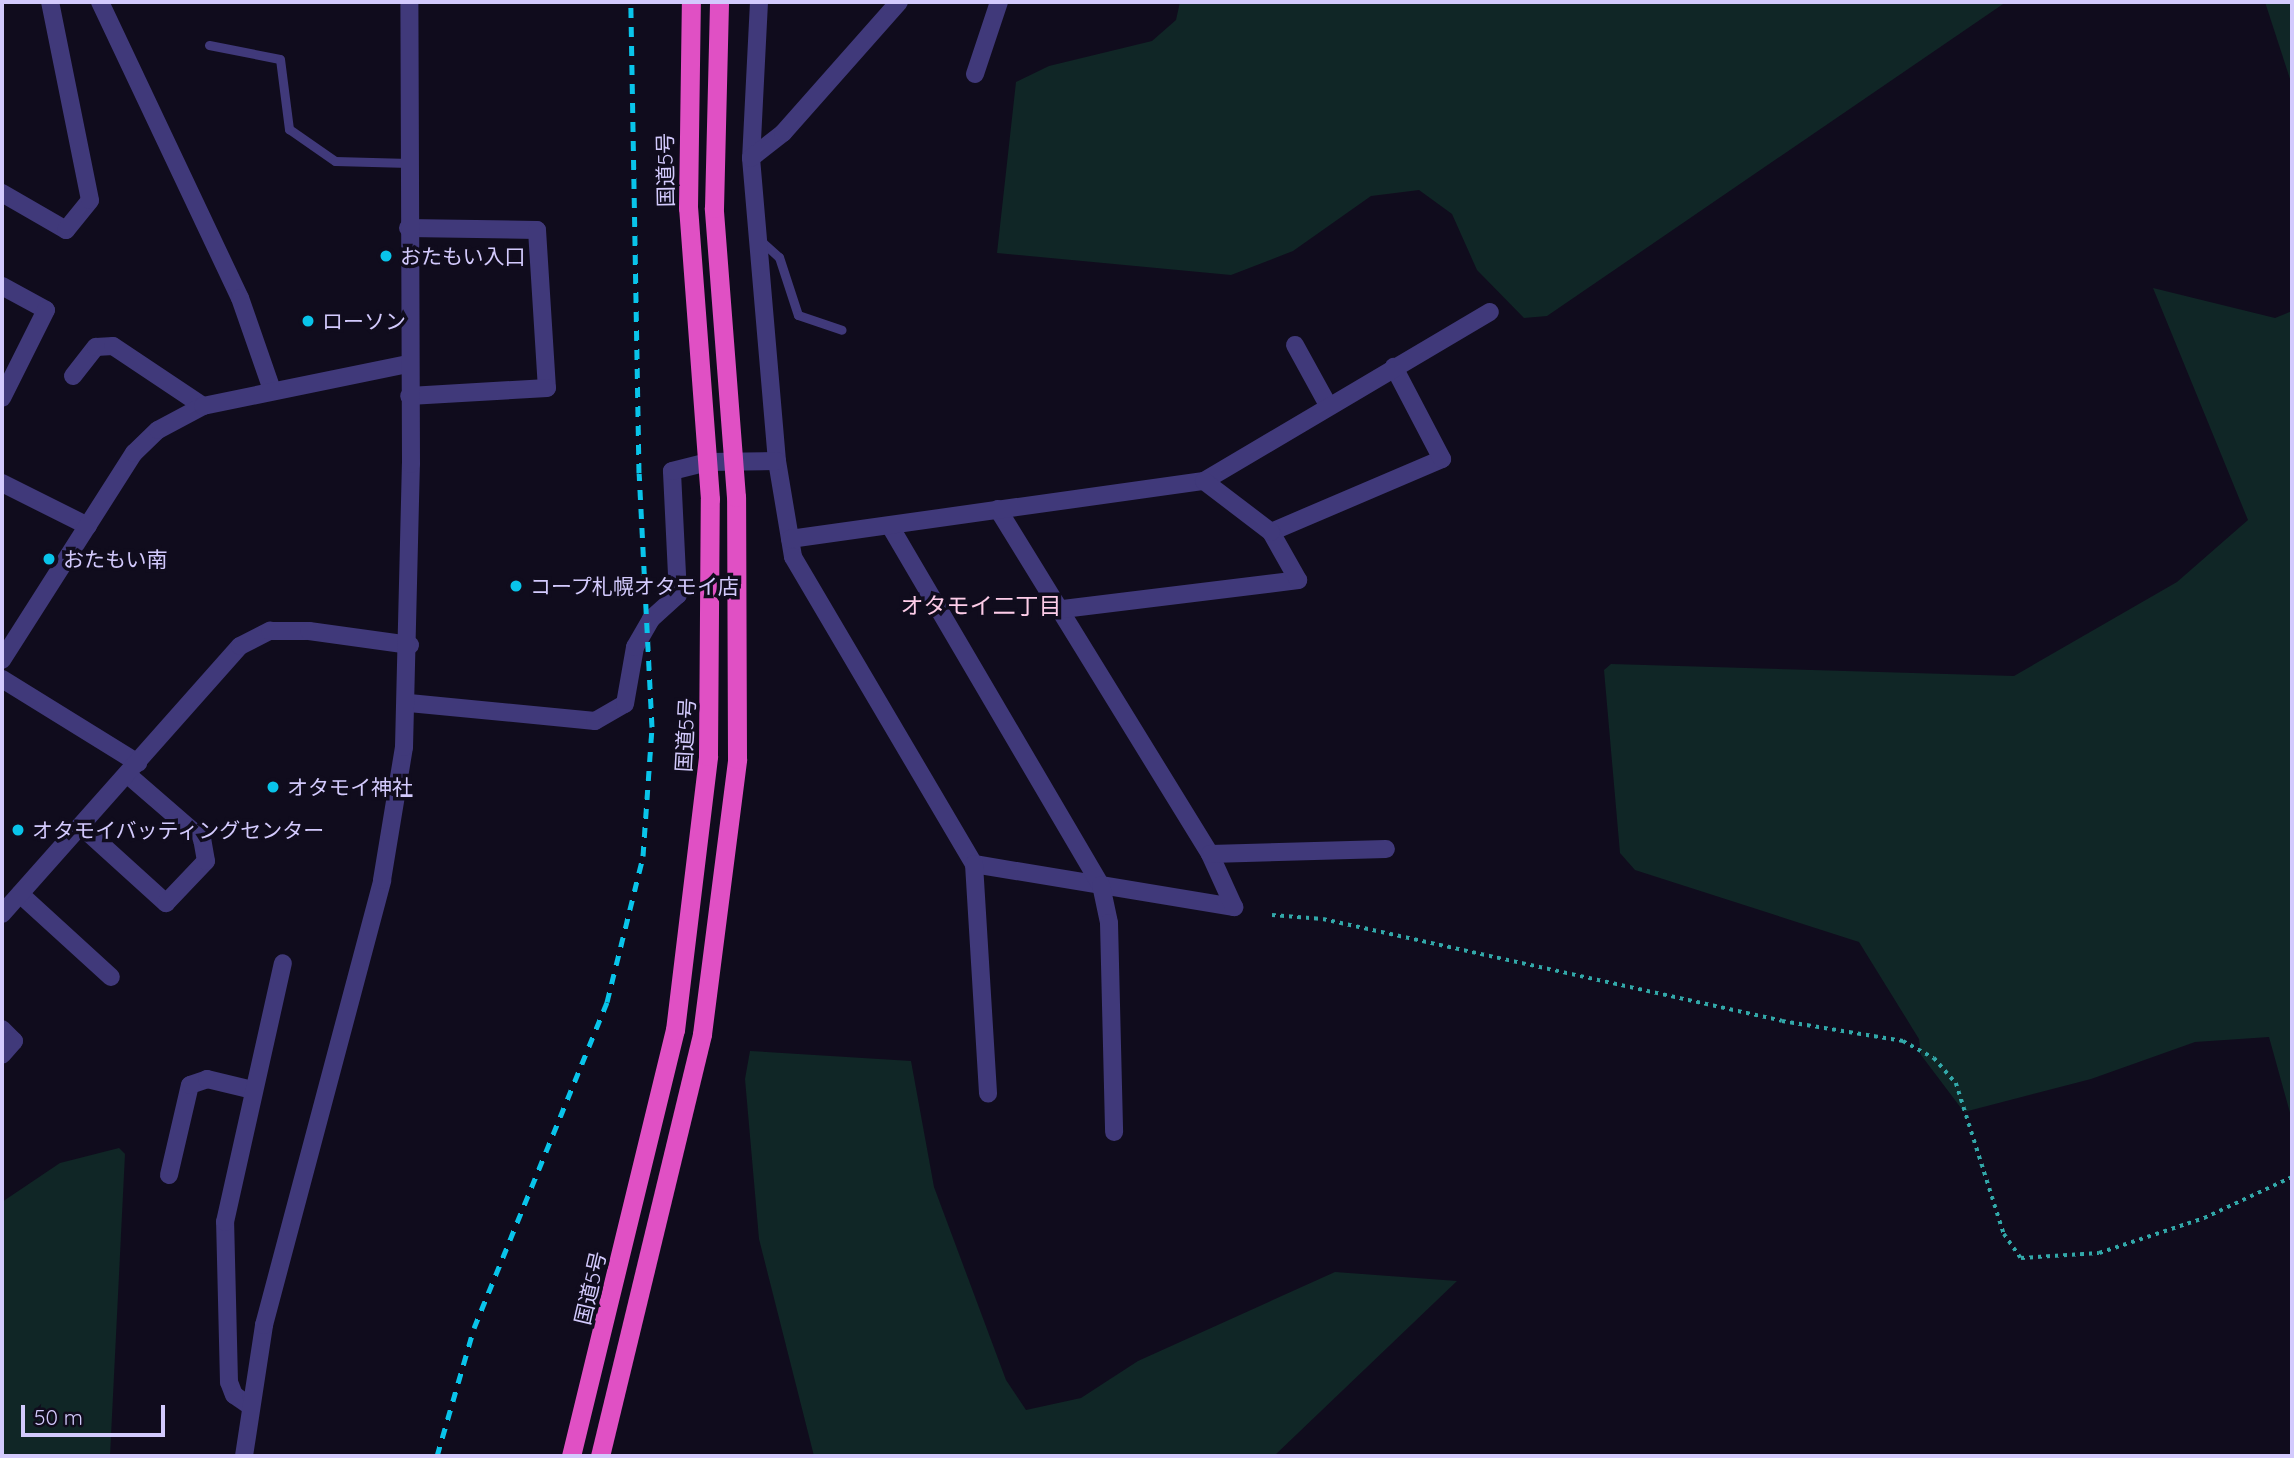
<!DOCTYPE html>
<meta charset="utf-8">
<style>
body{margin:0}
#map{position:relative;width:2294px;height:1458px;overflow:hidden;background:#100c1d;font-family:Quicksand,"Noto Sans JP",sans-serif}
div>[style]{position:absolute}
.green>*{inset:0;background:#102626}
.path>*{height:3.5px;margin-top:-1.75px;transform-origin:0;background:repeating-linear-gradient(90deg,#32a8a9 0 3.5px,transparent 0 8.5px)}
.service>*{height:9px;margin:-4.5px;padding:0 4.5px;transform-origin:4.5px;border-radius:4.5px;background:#40397a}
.minor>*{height:18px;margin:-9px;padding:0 9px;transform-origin:9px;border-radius:9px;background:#40397a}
.tertiary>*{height:18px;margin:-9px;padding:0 9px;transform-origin:9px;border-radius:9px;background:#40397a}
.trunk>*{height:19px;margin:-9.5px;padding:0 9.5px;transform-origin:9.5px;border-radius:9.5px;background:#e050c4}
.rail>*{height:5px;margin-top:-2.5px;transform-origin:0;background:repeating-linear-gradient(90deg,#09c4ea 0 10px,transparent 0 19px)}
.dots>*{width:19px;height:19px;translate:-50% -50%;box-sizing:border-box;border:4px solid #100c1d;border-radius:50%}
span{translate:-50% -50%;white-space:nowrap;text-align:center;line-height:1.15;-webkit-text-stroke:7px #100c1d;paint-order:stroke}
.street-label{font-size:21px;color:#d3cafd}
.poi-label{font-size:21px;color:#d3cafd}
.left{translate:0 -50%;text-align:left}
.neighbourhood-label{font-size:23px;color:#fdcce8}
.frame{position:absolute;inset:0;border:4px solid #d3cafd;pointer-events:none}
.scale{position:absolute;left:21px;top:1405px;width:144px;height:32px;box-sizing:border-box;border:4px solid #d3cafd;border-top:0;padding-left:9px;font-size:21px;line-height:24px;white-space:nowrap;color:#d3cafd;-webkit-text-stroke:5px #100c1d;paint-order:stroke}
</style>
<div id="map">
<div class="green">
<i style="clip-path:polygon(1180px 2px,2006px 2px,1547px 316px,1524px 318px,1477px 270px,1452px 214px,1419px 190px,1371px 196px,1293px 251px,1231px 275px,997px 253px,1016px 82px,1049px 66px,1152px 41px,1176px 20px)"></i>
<i style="clip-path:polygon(2265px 2px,2292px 2px,2292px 85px)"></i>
<i style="clip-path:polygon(2153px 288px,2275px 318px,2292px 311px,2292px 1120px,2269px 1037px,2195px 1042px,2091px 1079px,1964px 1112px,1921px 1055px,1919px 1039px,1859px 942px,1635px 870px,1620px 853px,1604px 670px,1611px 664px,2014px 676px,2177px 582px,2248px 520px)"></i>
<i style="clip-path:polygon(750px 1051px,911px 1061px,934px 1187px,1006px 1380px,1026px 1410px,1081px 1398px,1138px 1361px,1335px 1272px,1457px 1281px,1274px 1456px,814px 1456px,759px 1239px,745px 1079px)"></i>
<i style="clip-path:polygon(119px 1148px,125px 1154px,110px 1456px,2px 1456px,2px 1202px,60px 1163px)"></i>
</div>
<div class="path">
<i style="left:1272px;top:915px;width:51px;rotate:4.5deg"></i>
<i style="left:1323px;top:919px;width:470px;rotate:12.5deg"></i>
<i style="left:1782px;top:1021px;width:123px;rotate:9.4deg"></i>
<i style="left:1903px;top:1041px;width:35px;rotate:29deg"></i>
<i style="left:1934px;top:1058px;width:33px;rotate:49deg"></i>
<i style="left:1956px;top:1083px;width:158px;rotate:72.4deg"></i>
<i style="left:2004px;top:1234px;width:29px;rotate:55deg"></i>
<i style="left:2021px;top:1258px;width:78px;rotate:-3.7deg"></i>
<i style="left:2099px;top:1253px;width:111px;rotate:-18.4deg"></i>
<i style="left:2204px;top:1218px;width:97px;rotate:-25deg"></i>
</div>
<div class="service">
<i style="left:209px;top:45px;width:72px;rotate:11.2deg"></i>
<i style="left:280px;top:59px;width:71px;rotate:82.7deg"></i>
<i style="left:289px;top:129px;width:56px;rotate:34.8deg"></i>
<i style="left:335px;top:161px;width:74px;rotate:1.5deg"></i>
<i style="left:761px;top:241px;width:24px;rotate:42deg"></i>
<i style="left:779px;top:257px;width:61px;rotate:71.9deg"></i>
<i style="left:798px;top:315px;width:46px;rotate:18.8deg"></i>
</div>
<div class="minor">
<i style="left:759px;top:2px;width:156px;rotate:92.9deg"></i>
<i style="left:751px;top:158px;width:304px;rotate:85.1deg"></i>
<i style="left:777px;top:461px;width:97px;rotate:80.5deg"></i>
<i style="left:793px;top:557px;width:356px;rotate:59.5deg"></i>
<i style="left:974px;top:864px;width:264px;rotate:9.4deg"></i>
<i style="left:1234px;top:907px;width:58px;rotate:-114.4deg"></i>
<i style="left:1210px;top:854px;width:405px;rotate:-121.6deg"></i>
<i style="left:975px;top:74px;width:76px;rotate:-71.6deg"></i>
<i style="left:751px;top:158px;width:41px;rotate:-38deg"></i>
<i style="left:783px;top:133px;width:175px;rotate:-48.5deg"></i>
<i style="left:2px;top:193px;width:74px;rotate:30deg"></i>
<i style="left:66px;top:230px;width:38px;rotate:-51deg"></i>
<i style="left:90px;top:200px;width:202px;rotate:-101.4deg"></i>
<i style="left:408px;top:228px;width:129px;rotate:0.9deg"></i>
<i style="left:537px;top:230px;width:158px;rotate:86.4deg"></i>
<i style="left:547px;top:388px;width:138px;rotate:176.7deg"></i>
<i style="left:2px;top:286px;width:50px;rotate:28.6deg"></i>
<i style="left:46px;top:310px;width:98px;rotate:116.6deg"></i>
<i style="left:1295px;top:345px;width:68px;rotate:61.2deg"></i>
<i style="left:73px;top:376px;width:37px;rotate:-52deg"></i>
<i style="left:96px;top:347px;width:17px;rotate:-3deg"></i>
<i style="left:113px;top:346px;width:108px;rotate:33.7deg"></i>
<i style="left:2px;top:483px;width:96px;rotate:26.6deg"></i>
<i style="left:890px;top:526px;width:416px;rotate:59.6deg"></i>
<i style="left:1101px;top:885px;width:39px;rotate:78deg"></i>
<i style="left:1109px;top:923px;width:209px;rotate:88.6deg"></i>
<i style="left:1271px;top:532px;width:186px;rotate:-23.1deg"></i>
<i style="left:1442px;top:459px;width:104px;rotate:-117.6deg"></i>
<i style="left:790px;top:539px;width:418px;rotate:-8deg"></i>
<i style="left:1204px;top:481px;width:332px;rotate:-30.6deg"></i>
<i style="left:1063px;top:609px;width:237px;rotate:-7deg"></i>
<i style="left:1298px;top:580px;width:55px;rotate:-119.4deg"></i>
<i style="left:1271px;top:532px;width:84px;rotate:-142.7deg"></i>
<i style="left:2px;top:679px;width:160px;rotate:31.7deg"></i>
<i style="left:409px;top:703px;width:187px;rotate:5.5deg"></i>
<i style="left:595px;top:721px;width:34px;rotate:-30deg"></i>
<i style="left:625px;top:704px;width:58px;rotate:-80deg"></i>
<i style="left:635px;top:647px;width:32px;rotate:-60deg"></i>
<i style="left:651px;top:619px;width:36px;rotate:-42deg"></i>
<i style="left:678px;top:595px;width:124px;rotate:-92.8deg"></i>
<i style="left:672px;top:471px;width:37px;rotate:-14deg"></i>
<i style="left:708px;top:462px;width:69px;rotate:-0.8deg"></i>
<i style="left:81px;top:826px;width:115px;rotate:42.2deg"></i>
<i style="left:166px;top:903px;width:58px;rotate:-46.4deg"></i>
<i style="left:206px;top:861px;width:22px;rotate:-100deg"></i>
<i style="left:202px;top:839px;width:98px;rotate:-139.1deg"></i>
<i style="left:1210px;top:854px;width:176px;rotate:-1.6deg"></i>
<i style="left:974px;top:864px;width:230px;rotate:86.5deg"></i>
<i style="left:20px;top:894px;width:123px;rotate:42.4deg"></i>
<i style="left:2px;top:914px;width:358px;rotate:-48.4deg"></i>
<i style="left:240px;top:646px;width:34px;rotate:-27deg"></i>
<i style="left:270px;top:631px;width:39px"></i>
<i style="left:309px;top:631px;width:102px;rotate:7.9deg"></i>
<i style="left:2px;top:1029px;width:17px;rotate:45deg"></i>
<i style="left:14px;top:1041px;width:18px;rotate:131deg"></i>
<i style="left:169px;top:1175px;width:92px;rotate:-76.9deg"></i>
<i style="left:190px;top:1085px;width:18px;rotate:-19deg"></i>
<i style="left:207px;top:1079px;width:47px;rotate:13.4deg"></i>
<i style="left:250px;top:1406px;width:19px;rotate:-145deg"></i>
<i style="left:234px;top:1395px;width:14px;rotate:-111deg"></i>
<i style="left:229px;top:1382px;width:160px;rotate:-91.4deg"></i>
<i style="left:225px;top:1222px;width:265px;rotate:-77.4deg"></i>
</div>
<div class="tertiary">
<i style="left:100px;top:2px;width:327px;rotate:64.7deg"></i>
<i style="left:240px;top:298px;width:97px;rotate:70.8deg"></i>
<i style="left:2px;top:660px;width:246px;rotate:-57.5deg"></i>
<i style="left:134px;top:453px;width:33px;rotate:-44deg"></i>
<i style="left:158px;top:430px;width:51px;rotate:-28.1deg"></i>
<i style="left:203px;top:406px;width:209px;rotate:-11.6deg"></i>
<i style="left:244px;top:1456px;width:133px;rotate:-81.3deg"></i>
<i style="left:264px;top:1325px;width:460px;rotate:-75.1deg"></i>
<i style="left:382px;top:880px;width:135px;rotate:-80.6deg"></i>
<i style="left:404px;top:747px;width:283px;rotate:-88.6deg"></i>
<i style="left:411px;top:464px;width:462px;rotate:-90.2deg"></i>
</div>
<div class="trunk">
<i style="left:571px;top:1456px;width:439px;rotate:-76.3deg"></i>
<i style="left:675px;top:1030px;width:276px;rotate:-83.1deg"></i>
<i style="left:708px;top:756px;width:257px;rotate:-89.6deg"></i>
<i style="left:710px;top:499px;width:292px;rotate:-94.3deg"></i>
<i style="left:688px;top:208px;width:206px;rotate:-89.2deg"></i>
<i style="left:600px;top:1456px;width:434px;rotate:-76.4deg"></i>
<i style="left:702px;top:1034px;width:277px;rotate:-82.7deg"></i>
<i style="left:737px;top:759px;width:262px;rotate:-90.2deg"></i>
<i style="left:736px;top:497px;width:290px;rotate:-94.4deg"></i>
<i style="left:714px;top:208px;width:206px;rotate:-88.6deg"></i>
</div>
<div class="rail">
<i style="left:437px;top:1456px;width:133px;rotate:-73.9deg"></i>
<i style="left:474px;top:1328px;width:352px;rotate:-67.8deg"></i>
<i style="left:607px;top:1002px;width:150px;rotate:-76.1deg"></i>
<i style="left:643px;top:856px;width:129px;rotate:-86deg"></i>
<i style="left:652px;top:727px;width:254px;rotate:-92.9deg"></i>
<i style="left:639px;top:473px;width:471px;rotate:-91deg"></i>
</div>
<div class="dots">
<i style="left:386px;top:256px;background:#09c4ea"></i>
<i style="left:308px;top:321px;background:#09c4ea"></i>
<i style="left:49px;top:559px;background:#09c4ea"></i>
<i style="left:516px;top:586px;background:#09c4ea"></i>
<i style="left:273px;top:787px;background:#09c4ea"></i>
<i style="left:18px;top:830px;background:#09c4ea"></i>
</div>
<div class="street-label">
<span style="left:665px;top:170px;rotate:-91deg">国道5号</span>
<span style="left:685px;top:735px;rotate:-87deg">国道5号</span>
<span style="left:590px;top:1288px;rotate:-77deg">国道5号</span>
</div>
<div class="poi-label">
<span class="left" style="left:400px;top:256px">おたもい入口</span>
<span class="left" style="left:322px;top:321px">ローソン</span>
<span class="left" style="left:63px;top:559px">おたもい南</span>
<span class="left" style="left:530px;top:586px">コープ札幌オタモイ店</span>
<span class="left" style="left:287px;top:787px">オタモイ神社</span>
<span class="left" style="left:32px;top:830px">オタモイバッティングセンター</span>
</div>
<div class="neighbourhood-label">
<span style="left:981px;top:606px">オタモイ二丁目</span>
</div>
<div class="frame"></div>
<div class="scale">50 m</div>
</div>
